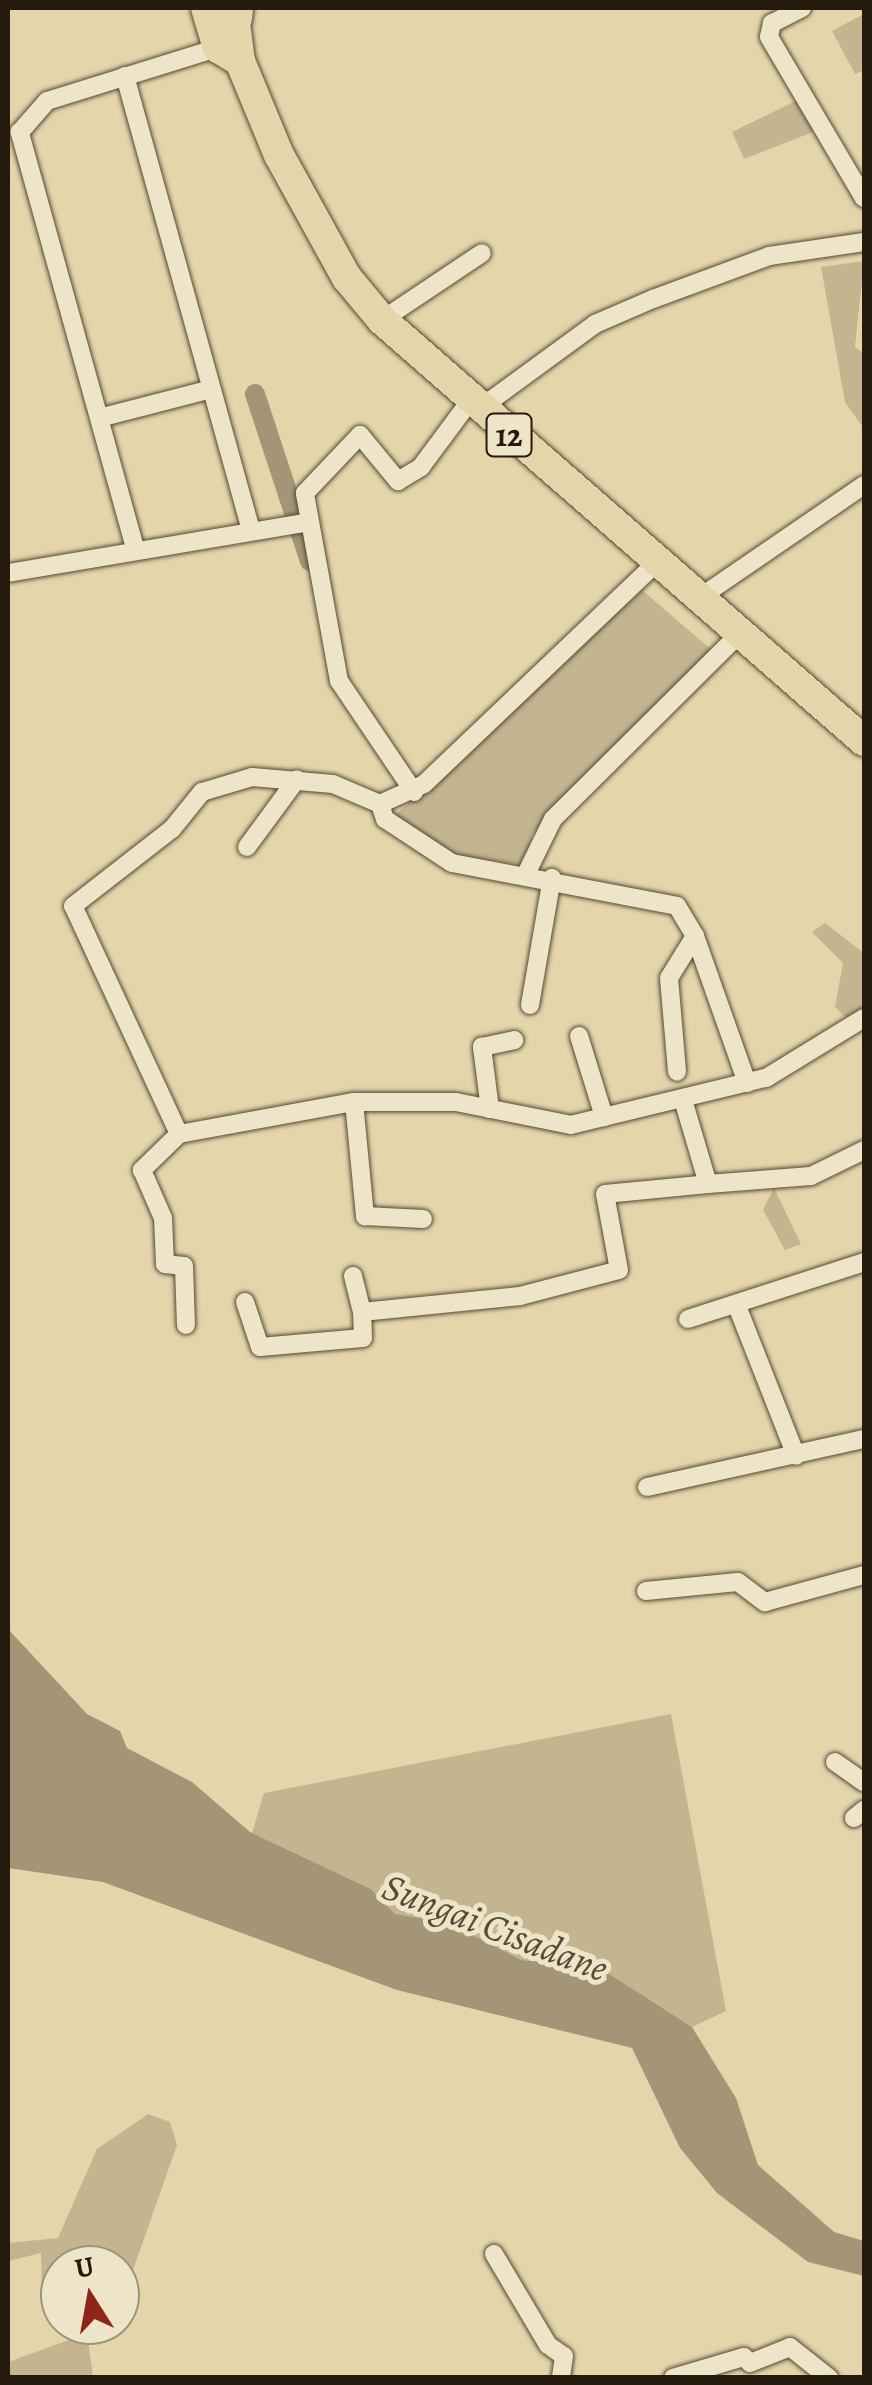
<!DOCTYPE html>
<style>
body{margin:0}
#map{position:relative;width:872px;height:2385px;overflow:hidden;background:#e5d5ab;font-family:Alegreya,serif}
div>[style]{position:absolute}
.green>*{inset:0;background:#c4b590}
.water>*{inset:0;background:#a39576}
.canal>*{height:20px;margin:-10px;padding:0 10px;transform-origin:10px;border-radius:10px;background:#a39576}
.roads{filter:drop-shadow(0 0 2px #544935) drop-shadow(0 0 2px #544935)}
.street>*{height:18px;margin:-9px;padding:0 9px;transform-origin:9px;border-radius:9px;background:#eee4c8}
.primary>*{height:30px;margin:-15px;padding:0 15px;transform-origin:15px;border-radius:15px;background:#e5d5ab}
.highway>*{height:32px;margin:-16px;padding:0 16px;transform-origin:16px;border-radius:16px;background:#e5d5ab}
span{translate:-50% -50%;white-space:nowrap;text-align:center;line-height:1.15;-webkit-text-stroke:10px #eee4c8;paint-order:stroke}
.shield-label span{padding:2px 8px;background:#eee4c8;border:2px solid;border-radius:8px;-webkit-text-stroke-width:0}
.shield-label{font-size:32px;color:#241a0e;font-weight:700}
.water-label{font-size:38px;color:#574b38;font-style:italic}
.frame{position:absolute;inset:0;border:10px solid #241a0e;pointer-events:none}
.north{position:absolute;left:40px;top:2245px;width:100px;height:100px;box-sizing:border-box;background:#eee4c8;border:2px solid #9d937e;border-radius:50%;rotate:349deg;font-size:28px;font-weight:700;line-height:40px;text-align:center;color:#241a0e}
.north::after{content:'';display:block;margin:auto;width:35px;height:45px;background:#8f2418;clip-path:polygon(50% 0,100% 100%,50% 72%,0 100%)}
</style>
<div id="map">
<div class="green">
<i style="clip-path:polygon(864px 14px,864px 70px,855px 74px,832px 31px)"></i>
<i style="clip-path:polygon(810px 94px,828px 126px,744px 159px,732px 132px)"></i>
<i style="clip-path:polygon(864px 261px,855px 347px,864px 354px,864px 429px,845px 402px,821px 267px)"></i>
<i style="clip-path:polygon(642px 590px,714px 652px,532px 834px,524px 865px,444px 854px,392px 818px)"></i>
<i style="clip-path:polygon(825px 923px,864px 953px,862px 1013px,845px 1017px,835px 1007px,843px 963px,812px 932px)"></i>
<i style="clip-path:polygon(774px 1188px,801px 1244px,785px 1250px,763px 1210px)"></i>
<i style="clip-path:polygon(671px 1714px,726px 2011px,692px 2027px,597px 1966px,521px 1960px,449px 1924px,395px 1914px,371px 1889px,252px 1833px,264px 1793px)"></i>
<i style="clip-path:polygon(148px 2114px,170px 2122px,177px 2145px,133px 2270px,120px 2287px,120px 2265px,60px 2265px,56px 2306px,42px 2292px,41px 2253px,8px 2261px,8px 2243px,58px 2238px,97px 2149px)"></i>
<i style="clip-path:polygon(77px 2337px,88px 2341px,93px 2377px,8px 2377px,8px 2362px)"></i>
</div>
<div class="water">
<i style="clip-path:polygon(8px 1629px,87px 1714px,120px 1731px,127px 1748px,192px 1782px,250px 1832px,371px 1889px,395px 1914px,449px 1923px,521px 1960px,597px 1966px,692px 2027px,736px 2098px,758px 2165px,834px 2232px,864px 2241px,864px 2276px,808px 2262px,717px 2193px,680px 2148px,632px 2048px,397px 1990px,103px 1882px,8px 1868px)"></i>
</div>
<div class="canal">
<i style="left:255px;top:394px;width:176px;rotate:71.8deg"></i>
</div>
<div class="roads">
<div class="street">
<i style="left:802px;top:8px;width:34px;rotate:153deg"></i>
<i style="left:772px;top:23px;width:14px;rotate:102deg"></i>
<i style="left:769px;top:37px;width:187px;rotate:59.5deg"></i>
<i style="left:125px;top:76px;width:470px;rotate:74.5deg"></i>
<i style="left:382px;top:320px;width:120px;rotate:-33.8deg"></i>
<i style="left:479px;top:409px;width:144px;rotate:-36.2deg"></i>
<i style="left:595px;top:324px;width:63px;rotate:-23.3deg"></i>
<i style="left:653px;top:299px;width:124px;rotate:-20.3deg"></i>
<i style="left:769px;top:256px;width:96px;rotate:-8.4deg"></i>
<i style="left:103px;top:417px;width:112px;rotate:-14.5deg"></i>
<i style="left:135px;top:548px;width:432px;rotate:-105.5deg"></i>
<i style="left:20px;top:132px;width:41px;rotate:-48.9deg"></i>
<i style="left:47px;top:101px;width:185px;rotate:-17.3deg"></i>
<i style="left:8px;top:573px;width:301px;rotate:-9.6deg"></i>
<i style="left:699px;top:598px;width:200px;rotate:-34.4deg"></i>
<i style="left:414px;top:792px;width:134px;rotate:-124deg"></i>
<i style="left:339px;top:681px;width:191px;rotate:-100.3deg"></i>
<i style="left:305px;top:493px;width:80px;rotate:-46.5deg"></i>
<i style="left:360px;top:435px;width:60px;rotate:50.4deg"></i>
<i style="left:398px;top:481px;width:27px;rotate:-31deg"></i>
<i style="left:421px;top:467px;width:82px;rotate:-53.4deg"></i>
<i style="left:380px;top:804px;width:48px;rotate:-24.4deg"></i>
<i style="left:424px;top:784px;width:322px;rotate:-43.6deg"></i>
<i style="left:247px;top:847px;width:84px;rotate:-53.7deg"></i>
<i style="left:527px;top:872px;width:59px;rotate:-63.9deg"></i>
<i style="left:553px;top:819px;width:264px;rotate:-44.8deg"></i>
<i style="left:695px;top:936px;width:156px;rotate:70.5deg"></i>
<i style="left:530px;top:1005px;width:129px;rotate:-80.2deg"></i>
<i style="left:579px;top:1036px;width:85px;rotate:72.8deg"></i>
<i style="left:354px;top:1102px;width:115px;rotate:84.5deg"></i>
<i style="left:365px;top:1216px;width:58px;rotate:3deg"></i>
<i style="left:490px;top:1109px;width:63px;rotate:-97.4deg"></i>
<i style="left:482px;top:1047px;width:33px;rotate:-12deg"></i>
<i style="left:179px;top:1134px;width:251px;rotate:-114.9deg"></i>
<i style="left:73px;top:906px;width:125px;rotate:-37.9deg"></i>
<i style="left:172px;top:829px;width:48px;rotate:-51deg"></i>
<i style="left:202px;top:792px;width:52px;rotate:-16.7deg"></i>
<i style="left:252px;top:777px;width:81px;rotate:4.9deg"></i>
<i style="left:333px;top:784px;width:51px;rotate:23.1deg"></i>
<i style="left:380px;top:804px;width:16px;rotate:72deg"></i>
<i style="left:385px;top:819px;width:80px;rotate:33.3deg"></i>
<i style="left:452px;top:863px;width:229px;rotate:10.8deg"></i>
<i style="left:677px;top:906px;width:35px;rotate:59deg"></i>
<i style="left:695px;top:936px;width:49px;rotate:121.8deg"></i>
<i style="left:669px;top:978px;width:94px;rotate:85.1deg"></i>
<i style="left:179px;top:1134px;width:178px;rotate:-10.4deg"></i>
<i style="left:354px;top:1102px;width:102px"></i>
<i style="left:456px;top:1102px;width:117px;rotate:11.3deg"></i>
<i style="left:571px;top:1125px;width:201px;rotate:-13.6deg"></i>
<i style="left:766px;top:1078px;width:115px;rotate:-31.5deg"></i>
<i style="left:179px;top:1134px;width:52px;rotate:135.8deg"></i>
<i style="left:142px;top:1170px;width:52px;rotate:66.4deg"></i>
<i style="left:163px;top:1218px;width:46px;rotate:87.5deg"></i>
<i style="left:165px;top:1264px;width:19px;rotate:6deg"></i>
<i style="left:184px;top:1266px;width:59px;rotate:88.1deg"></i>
<i style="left:708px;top:1184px;width:103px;rotate:-4.4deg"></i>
<i style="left:811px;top:1176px;width:59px;rotate:-26.1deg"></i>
<i style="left:353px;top:1276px;width:37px;rotate:76deg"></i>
<i style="left:362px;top:1312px;width:159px;rotate:-5.8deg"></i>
<i style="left:520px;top:1296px;width:102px;rotate:-14.7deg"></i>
<i style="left:619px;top:1270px;width:77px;rotate:-100.4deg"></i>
<i style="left:605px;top:1194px;width:103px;rotate:-5.5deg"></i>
<i style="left:708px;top:1184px;width:84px;rotate:-106.5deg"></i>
<i style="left:245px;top:1302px;width:47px;rotate:71.6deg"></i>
<i style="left:260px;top:1347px;width:103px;rotate:-5deg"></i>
<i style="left:363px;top:1338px;width:26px;rotate:-92deg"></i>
<i style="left:737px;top:1306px;width:161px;rotate:68.5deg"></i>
<i style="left:688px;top:1319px;width:185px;rotate:-17.9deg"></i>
<i style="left:647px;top:1487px;width:222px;rotate:-12.5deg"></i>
<i style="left:646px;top:1591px;width:92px;rotate:-5.6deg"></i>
<i style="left:738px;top:1582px;width:34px;rotate:37deg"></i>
<i style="left:765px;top:1602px;width:103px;rotate:-15.3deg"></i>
<i style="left:835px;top:1762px;width:35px;rotate:35deg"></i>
<i style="left:854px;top:1818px;width:13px;rotate:-39deg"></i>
<i style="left:494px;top:2254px;width:106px;rotate:59.3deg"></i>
<i style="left:548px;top:2345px;width:19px;rotate:35deg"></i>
<i style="left:564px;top:2356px;width:22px;rotate:98deg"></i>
<i style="left:750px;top:2363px;width:43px;rotate:-21.8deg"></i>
<i style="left:790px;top:2347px;width:50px;rotate:38.5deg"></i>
<i style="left:673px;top:2378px;width:74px;rotate:-16.5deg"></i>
<i style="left:744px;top:2357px;width:8px;rotate:45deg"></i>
</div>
<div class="primary">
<i style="left:206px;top:8px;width:42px;rotate:73.3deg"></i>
<i style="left:218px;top:48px;width:26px;rotate:31deg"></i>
<i style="left:233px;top:8px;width:53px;rotate:82.5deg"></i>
<i style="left:240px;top:61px;width:102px;rotate:67.5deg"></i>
<i style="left:279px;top:155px;width:141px;rotate:61.1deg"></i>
<i style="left:347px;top:278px;width:55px;rotate:50.2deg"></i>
<i style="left:382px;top:320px;width:640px;rotate:41.14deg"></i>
</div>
<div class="highway">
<i style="left:236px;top:18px;width:10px;rotate:-84deg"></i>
</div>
</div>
<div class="shield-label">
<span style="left:509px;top:435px">12</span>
</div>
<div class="water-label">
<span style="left:495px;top:1928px;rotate:21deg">Sungai Cisadane</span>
</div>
<div class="frame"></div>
<div class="north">U</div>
</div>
